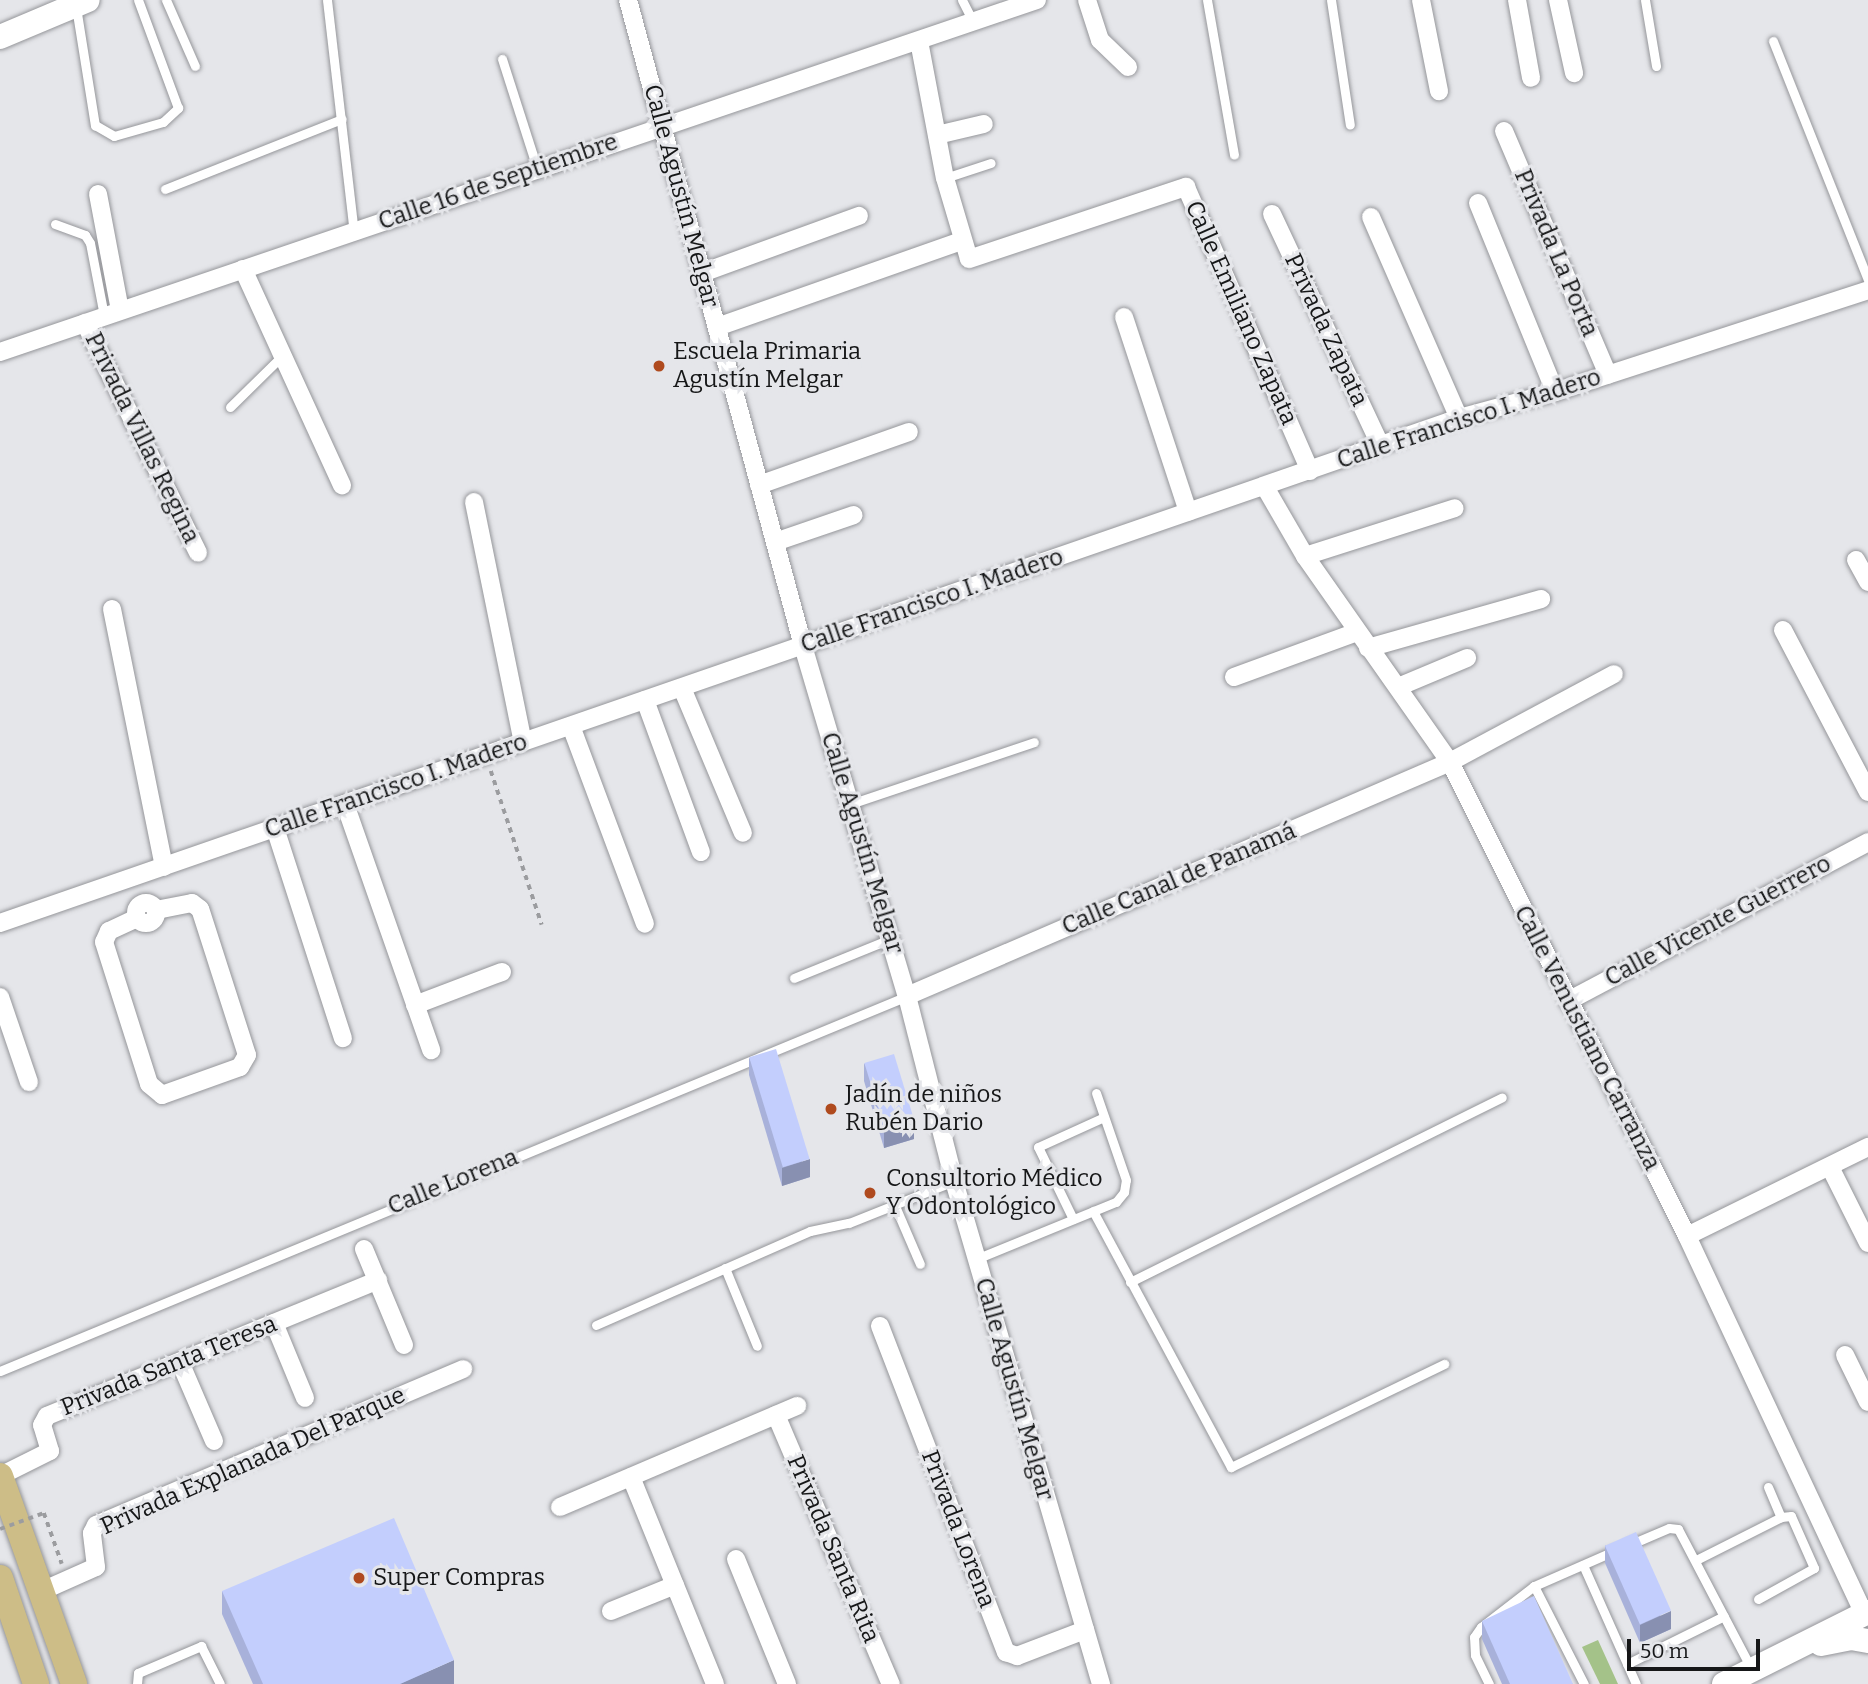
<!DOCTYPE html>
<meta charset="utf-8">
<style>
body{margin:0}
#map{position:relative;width:1868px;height:1684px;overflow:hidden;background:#e5e6ea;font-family:Bitter,serif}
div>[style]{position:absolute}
.green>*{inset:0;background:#a4c289}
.path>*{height:3.5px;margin-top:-1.75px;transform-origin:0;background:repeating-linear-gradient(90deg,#9b9c9f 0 5px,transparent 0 10px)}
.roads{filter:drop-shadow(0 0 2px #95969a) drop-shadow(0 0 2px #95969a)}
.lane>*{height:9px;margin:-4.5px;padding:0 4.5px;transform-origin:4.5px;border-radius:4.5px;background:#fff}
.street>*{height:18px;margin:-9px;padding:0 9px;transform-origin:9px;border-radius:9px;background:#fff}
.street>.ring{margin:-9px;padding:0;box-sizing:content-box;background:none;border:18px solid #fff;border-radius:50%}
.secondary>*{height:24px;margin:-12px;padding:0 12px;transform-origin:12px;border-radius:12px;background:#fff}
.primary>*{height:26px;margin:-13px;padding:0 13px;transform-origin:13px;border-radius:13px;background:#cdbd87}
.path-bridge>*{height:3.5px;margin-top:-1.75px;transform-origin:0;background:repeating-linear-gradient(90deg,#9b9c9f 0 5px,transparent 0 10px)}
.wall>*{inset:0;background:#a8b1da}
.shaded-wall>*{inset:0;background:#8890b1}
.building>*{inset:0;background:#c3cefd;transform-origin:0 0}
.dots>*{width:19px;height:19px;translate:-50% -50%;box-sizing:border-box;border:4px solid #e5e6ea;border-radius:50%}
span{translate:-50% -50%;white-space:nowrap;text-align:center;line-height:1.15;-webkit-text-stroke:6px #e5e6ea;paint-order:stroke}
.street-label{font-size:24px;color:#161718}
.poi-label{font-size:24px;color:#161718}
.left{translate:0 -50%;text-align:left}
.scale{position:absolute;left:1627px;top:1639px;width:133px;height:32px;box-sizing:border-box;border:4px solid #161718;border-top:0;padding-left:9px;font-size:21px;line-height:24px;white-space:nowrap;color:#161718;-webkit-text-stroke:5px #e5e6ea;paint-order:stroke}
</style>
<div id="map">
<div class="green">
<i style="clip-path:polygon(1598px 1640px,1618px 1684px,1600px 1684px,1582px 1647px)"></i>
</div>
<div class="path">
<i style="left:491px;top:771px;width:162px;rotate:71.7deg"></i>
<i style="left:44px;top:1513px;width:54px;rotate:70.6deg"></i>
</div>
<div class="roads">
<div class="lane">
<i style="left:166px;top:0;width:72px;rotate:66.3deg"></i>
<i style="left:327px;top:0;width:234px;rotate:83.4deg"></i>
<i style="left:962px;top:0;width:25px;rotate:63deg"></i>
<i style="left:1207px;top:0;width:157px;rotate:80.1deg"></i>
<i style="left:1331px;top:0;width:126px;rotate:81.4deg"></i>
<i style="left:1645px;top:0;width:67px;rotate:80.5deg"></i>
<i style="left:76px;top:7px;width:120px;rotate:80.9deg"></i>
<i style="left:95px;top:125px;width:22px;rotate:30deg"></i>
<i style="left:114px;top:136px;width:51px;rotate:-15.9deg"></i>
<i style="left:163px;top:122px;width:21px;rotate:-43deg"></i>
<i style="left:178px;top:108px;width:115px;rotate:-110.3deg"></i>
<i style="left:1773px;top:41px;width:257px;rotate:68.3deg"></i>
<i style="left:502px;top:59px;width:114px;rotate:72.2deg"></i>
<i style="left:945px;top:178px;width:48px;rotate:-18.1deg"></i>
<i style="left:165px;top:189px;width:190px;rotate:-21.6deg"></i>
<i style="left:55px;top:224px;width:32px;rotate:20deg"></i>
<i style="left:85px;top:235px;width:9px;rotate:58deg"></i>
<i style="left:90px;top:243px;width:74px;rotate:79.1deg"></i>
<i style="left:230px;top:407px;width:74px;rotate:-44.5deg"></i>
<i style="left:850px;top:804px;width:194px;rotate:-18.6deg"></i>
<i style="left:794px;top:978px;width:104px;rotate:-22.1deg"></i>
<i style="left:895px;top:1206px;width:63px;rotate:66.7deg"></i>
<i style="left:1093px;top:1211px;width:291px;rotate:61.7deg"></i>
<i style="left:1231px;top:1467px;width:237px;rotate:-25.8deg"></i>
<i style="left:1073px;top:1219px;width:80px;rotate:-115.9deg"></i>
<i style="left:1038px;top:1147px;width:72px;rotate:-24.4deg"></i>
<i style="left:976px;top:1259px;width:151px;rotate:-22.2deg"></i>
<i style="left:1116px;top:1202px;width:13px;rotate:-51deg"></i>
<i style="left:1124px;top:1192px;width:12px;rotate:-81deg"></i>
<i style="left:1126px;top:1180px;width:92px;rotate:-109deg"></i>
<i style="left:725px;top:1268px;width:84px;rotate:67.7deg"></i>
<i style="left:1130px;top:1282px;width:415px;rotate:-26.4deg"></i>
<i style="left:596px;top:1325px;width:234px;rotate:-23.7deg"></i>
<i style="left:810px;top:1231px;width:40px;rotate:-12deg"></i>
<i style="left:849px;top:1223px;width:113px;rotate:-21.8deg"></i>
<i style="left:0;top:1371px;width:981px;rotate:-22.46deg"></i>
<i style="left:1768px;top:1487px;width:33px;rotate:67deg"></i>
<i style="left:1629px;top:1545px;width:43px;rotate:-23deg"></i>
<i style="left:1669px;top:1528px;width:9px;rotate:6deg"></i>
<i style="left:1678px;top:1529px;width:157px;rotate:62.3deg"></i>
<i style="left:1696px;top:1560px;width:95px;rotate:-26.8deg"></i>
<i style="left:1781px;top:1517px;width:10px;rotate:-6deg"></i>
<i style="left:1791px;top:1516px;width:57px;rotate:66.1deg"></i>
<i style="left:1814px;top:1568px;width:64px;rotate:151deg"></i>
<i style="left:1583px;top:1565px;width:130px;rotate:66deg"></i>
<i style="left:1534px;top:1586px;width:110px;rotate:63deg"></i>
<i style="left:1627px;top:1664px;width:108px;rotate:-26.3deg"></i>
<i style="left:137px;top:1684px;width:11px;rotate:-85deg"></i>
<i style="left:138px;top:1673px;width:69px;rotate:-23.2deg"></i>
<i style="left:201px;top:1646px;width:42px;rotate:63.4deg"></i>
<i style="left:1489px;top:1684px;width:32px;rotate:-116deg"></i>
<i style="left:1475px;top:1655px;width:18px;rotate:-93deg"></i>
<i style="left:1474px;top:1637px;width:12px;rotate:-55deg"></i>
<i style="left:1481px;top:1627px;width:67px;rotate:-37.7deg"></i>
<i style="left:1534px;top:1586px;width:90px;rotate:-23.7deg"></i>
</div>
<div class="street">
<i style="left:628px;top:0;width:669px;rotate:74.84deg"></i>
<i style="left:803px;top:646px;width:365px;rotate:73.5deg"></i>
<i style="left:907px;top:996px;width:191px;rotate:75.7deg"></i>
<i style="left:954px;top:1181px;width:524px;rotate:73.71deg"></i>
<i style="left:1087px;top:0;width:42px;rotate:72deg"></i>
<i style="left:1100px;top:40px;width:39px;rotate:44deg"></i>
<i style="left:1421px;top:0;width:93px;rotate:78.8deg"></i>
<i style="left:1517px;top:0;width:79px;rotate:79.8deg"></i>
<i style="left:1558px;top:0;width:75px;rotate:77.6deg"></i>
<i style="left:919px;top:41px;width:139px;rotate:79.3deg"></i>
<i style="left:945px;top:178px;width:84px;rotate:73.5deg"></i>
<i style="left:969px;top:259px;width:229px;rotate:-18.4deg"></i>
<i style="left:1186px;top:187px;width:310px;rotate:66.4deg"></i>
<i style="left:1504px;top:131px;width:265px;rotate:66.9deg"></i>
<i style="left:937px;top:135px;width:48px;rotate:-13.2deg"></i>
<i style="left:98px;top:194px;width:118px;rotate:79.3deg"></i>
<i style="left:1478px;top:203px;width:204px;rotate:67.8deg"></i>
<i style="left:1272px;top:214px;width:255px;rotate:64.9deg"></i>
<i style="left:1371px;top:217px;width:219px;rotate:66.4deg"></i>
<i style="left:243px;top:269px;width:238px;rotate:65.4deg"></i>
<i style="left:702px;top:273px;width:167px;rotate:-20deg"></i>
<i style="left:1124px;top:317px;width:205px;rotate:71.8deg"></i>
<i style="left:85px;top:323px;width:256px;rotate:63.8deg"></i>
<i style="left:717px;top:327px;width:259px;rotate:-19.4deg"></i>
<i style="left:0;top:352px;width:1095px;rotate:-18.75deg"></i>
<i style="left:759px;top:485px;width:159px;rotate:-19.5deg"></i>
<i style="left:1265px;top:487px;width:80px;rotate:59.9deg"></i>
<i style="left:1305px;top:556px;width:252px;rotate:54.9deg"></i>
<i style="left:1450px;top:762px;width:530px;rotate:63.43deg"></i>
<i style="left:1687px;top:1236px;width:417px;rotate:64.9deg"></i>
<i style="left:474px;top:502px;width:245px;rotate:78.5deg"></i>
<i style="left:775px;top:542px;width:83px;rotate:-18.9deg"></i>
<i style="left:1305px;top:556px;width:157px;rotate:-17.7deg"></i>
<i style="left:1856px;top:560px;width:25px;rotate:61deg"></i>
<i style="left:112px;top:609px;width:263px;rotate:78.6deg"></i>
<i style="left:1783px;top:630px;width:183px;rotate:62.3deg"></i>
<i style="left:1368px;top:648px;width:180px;rotate:-15.8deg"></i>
<i style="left:1234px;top:677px;width:131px;rotate:-20.1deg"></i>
<i style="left:1398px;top:687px;width:75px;rotate:-22.8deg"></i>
<i style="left:682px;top:688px;width:157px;rotate:67.2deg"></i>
<i style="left:645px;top:700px;width:162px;rotate:69.8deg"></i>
<i style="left:571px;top:726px;width:211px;rotate:69.5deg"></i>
<i style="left:345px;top:804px;width:261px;rotate:70.7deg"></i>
<i style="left:275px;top:828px;width:221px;rotate:72.1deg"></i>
<i class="ring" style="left:136px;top:903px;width:2px;height:2px"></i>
<i style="left:137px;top:918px;width:31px;rotate:155deg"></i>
<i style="left:109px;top:931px;width:12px;rotate:114deg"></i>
<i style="left:104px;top:942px;width:149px;rotate:72.4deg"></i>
<i style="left:149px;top:1084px;width:17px;rotate:40deg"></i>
<i style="left:162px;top:1095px;width:83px;rotate:-19.7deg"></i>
<i style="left:240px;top:1067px;width:14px;rotate:-60deg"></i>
<i style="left:247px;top:1055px;width:153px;rotate:-107.8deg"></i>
<i style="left:200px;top:909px;width:10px;rotate:-143deg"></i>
<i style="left:192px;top:903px;width:37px;rotate:169deg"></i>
<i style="left:0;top:923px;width:1544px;rotate:-19.09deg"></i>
<i style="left:1459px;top:418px;width:99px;rotate:-15.2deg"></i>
<i style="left:1555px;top:392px;width:329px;rotate:-18deg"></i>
<i style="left:907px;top:996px;width:591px;rotate:-23.31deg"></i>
<i style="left:1450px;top:762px;width:186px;rotate:-28.2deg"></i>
<i style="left:0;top:997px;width:90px;rotate:71.2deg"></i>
<i style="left:1568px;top:1001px;width:340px;rotate:-27.9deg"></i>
<i style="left:415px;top:1005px;width:93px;rotate:-20.8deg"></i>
<i style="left:1830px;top:1167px;width:85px;rotate:63.4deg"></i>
<i style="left:1687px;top:1236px;width:202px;rotate:-26.2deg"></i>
<i style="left:364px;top:1249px;width:104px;rotate:67.4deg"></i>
<i style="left:274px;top:1323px;width:81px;rotate:67.5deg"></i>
<i style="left:880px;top:1326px;width:350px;rotate:68.9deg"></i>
<i style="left:1006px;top:1652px;width:12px;rotate:20deg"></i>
<i style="left:1017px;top:1656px;width:73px;rotate:-20.9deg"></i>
<i style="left:1845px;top:1355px;width:52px;rotate:63.9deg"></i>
<i style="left:180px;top:1362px;width:86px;rotate:66.7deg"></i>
<i style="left:776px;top:1415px;width:293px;rotate:66.9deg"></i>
<i style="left:0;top:1476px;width:56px;rotate:-26.6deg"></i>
<i style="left:50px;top:1451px;width:27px;rotate:-107deg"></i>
<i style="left:42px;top:1425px;width:10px;rotate:-61deg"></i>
<i style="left:47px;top:1416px;width:358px;rotate:-22.3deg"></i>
<i style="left:631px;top:1477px;width:223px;rotate:67.9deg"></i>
<i style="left:560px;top:1507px;width:258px;rotate:-23.1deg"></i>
<i style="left:736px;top:1559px;width:135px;rotate:67.8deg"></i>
<i style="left:42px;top:1591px;width:59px;rotate:-24deg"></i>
<i style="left:96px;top:1567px;width:34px;rotate:-97deg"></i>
<i style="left:92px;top:1533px;width:9px;rotate:-63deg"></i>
<i style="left:96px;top:1525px;width:399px;rotate:-23deg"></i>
<i style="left:611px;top:1611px;width:69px;rotate:-22.1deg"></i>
</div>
<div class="secondary">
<i style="left:0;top:37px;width:95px;rotate:-22.8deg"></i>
<i style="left:1821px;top:1644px;width:31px;rotate:-11deg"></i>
<i style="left:1851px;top:1638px;width:17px;rotate:10deg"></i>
<i style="left:1724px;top:1684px;width:161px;rotate:-26.6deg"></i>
</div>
<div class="primary">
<i style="left:0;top:1476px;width:221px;rotate:70.4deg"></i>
<i style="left:0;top:1578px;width:112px;rotate:71.2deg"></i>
</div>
</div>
<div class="path-bridge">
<i style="left:0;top:1529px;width:47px;rotate:-20deg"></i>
</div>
<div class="wall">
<i style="clip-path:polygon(749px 1057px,810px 1177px,782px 1186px,749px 1075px)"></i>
<i style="clip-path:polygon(864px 1063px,914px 1139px,884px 1148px,864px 1081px)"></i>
<i style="clip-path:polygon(1605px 1545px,1671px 1629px,1640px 1643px,1605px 1563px)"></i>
<i style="clip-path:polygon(222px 1591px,454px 1684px,253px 1684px,222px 1614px)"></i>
<i style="clip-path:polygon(1482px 1621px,1573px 1684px,1502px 1684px,1482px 1639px)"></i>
</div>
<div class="shaded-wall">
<i style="clip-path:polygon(914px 1121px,914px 1139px,884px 1148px,884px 1130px)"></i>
<i style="clip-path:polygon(810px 1159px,810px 1177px,782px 1186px,782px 1168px)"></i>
<i style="clip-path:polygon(1671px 1611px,1671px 1629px,1640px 1643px,1640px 1625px)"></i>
<i style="clip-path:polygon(454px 1660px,454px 1684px,400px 1684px)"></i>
</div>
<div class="building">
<i style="left:776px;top:1049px;width:115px;height:28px;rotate:73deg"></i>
<i style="left:894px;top:1054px;width:70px;height:31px;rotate:73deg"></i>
<i style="clip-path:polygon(394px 1518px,454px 1660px,400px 1684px,263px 1684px,222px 1591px)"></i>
<i style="left:1636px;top:1532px;width:86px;height:34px;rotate:66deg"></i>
<i style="clip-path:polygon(1534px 1596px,1573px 1684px,1510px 1684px,1482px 1621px)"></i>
</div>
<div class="dots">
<i style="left:659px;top:366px;background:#af4a1e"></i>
<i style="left:831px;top:1109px;background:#af4a1e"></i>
<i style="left:870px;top:1193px;background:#af4a1e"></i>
<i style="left:359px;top:1578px;background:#af4a1e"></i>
</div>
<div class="street-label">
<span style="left:498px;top:182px;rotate:-19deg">Calle 16 de Septiembre</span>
<span style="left:681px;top:196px;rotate:75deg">Calle Agustín Melgar</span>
<span style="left:1556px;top:253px;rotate:67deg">Privada La Porta</span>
<span style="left:1241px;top:313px;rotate:66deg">Calle Emiliano Zapata</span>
<span style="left:1326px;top:330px;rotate:65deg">Privada Zapata</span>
<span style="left:1469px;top:419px;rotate:-18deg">Calle Francisco I. Madero</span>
<span style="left:142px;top:438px;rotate:64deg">Privada Villas Regina</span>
<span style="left:932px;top:601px;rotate:-19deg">Calle Francisco I. Madero</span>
<span style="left:396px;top:786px;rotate:-19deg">Calle Francisco I. Madero</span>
<span style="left:862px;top:843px;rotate:73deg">Calle Agustín Melgar</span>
<span style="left:1179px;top:879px;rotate:-23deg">Calle Canal de Panamá</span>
<span style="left:1718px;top:921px;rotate:-28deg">Calle Vicente Guerrero</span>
<span style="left:1587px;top:1038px;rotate:63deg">Calle Venustiano Carranza</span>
<span style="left:453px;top:1182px;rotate:-22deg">Calle Lorena</span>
<span style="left:169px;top:1366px;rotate:-22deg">Privada Santa Teresa</span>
<span style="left:1014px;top:1389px;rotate:74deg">Calle Agustín Melgar</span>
<span style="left:253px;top:1461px;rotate:-24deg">Privada Explanada Del Parque</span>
<span style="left:958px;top:1529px;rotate:69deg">Privada Lorena</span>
<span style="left:833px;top:1549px;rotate:67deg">Privada Santa Rita</span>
</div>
<div class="poi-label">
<span class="left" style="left:673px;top:366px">Escuela Primaria<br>Agustín Melgar</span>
<span class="left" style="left:845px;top:1109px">Jadín de niños<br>Rubén Dario</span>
<span class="left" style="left:886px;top:1193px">Consultorio Médico<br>Y Odontológico</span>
<span class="left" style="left:373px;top:1578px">Super Compras</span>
</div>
<div class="scale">50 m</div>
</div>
